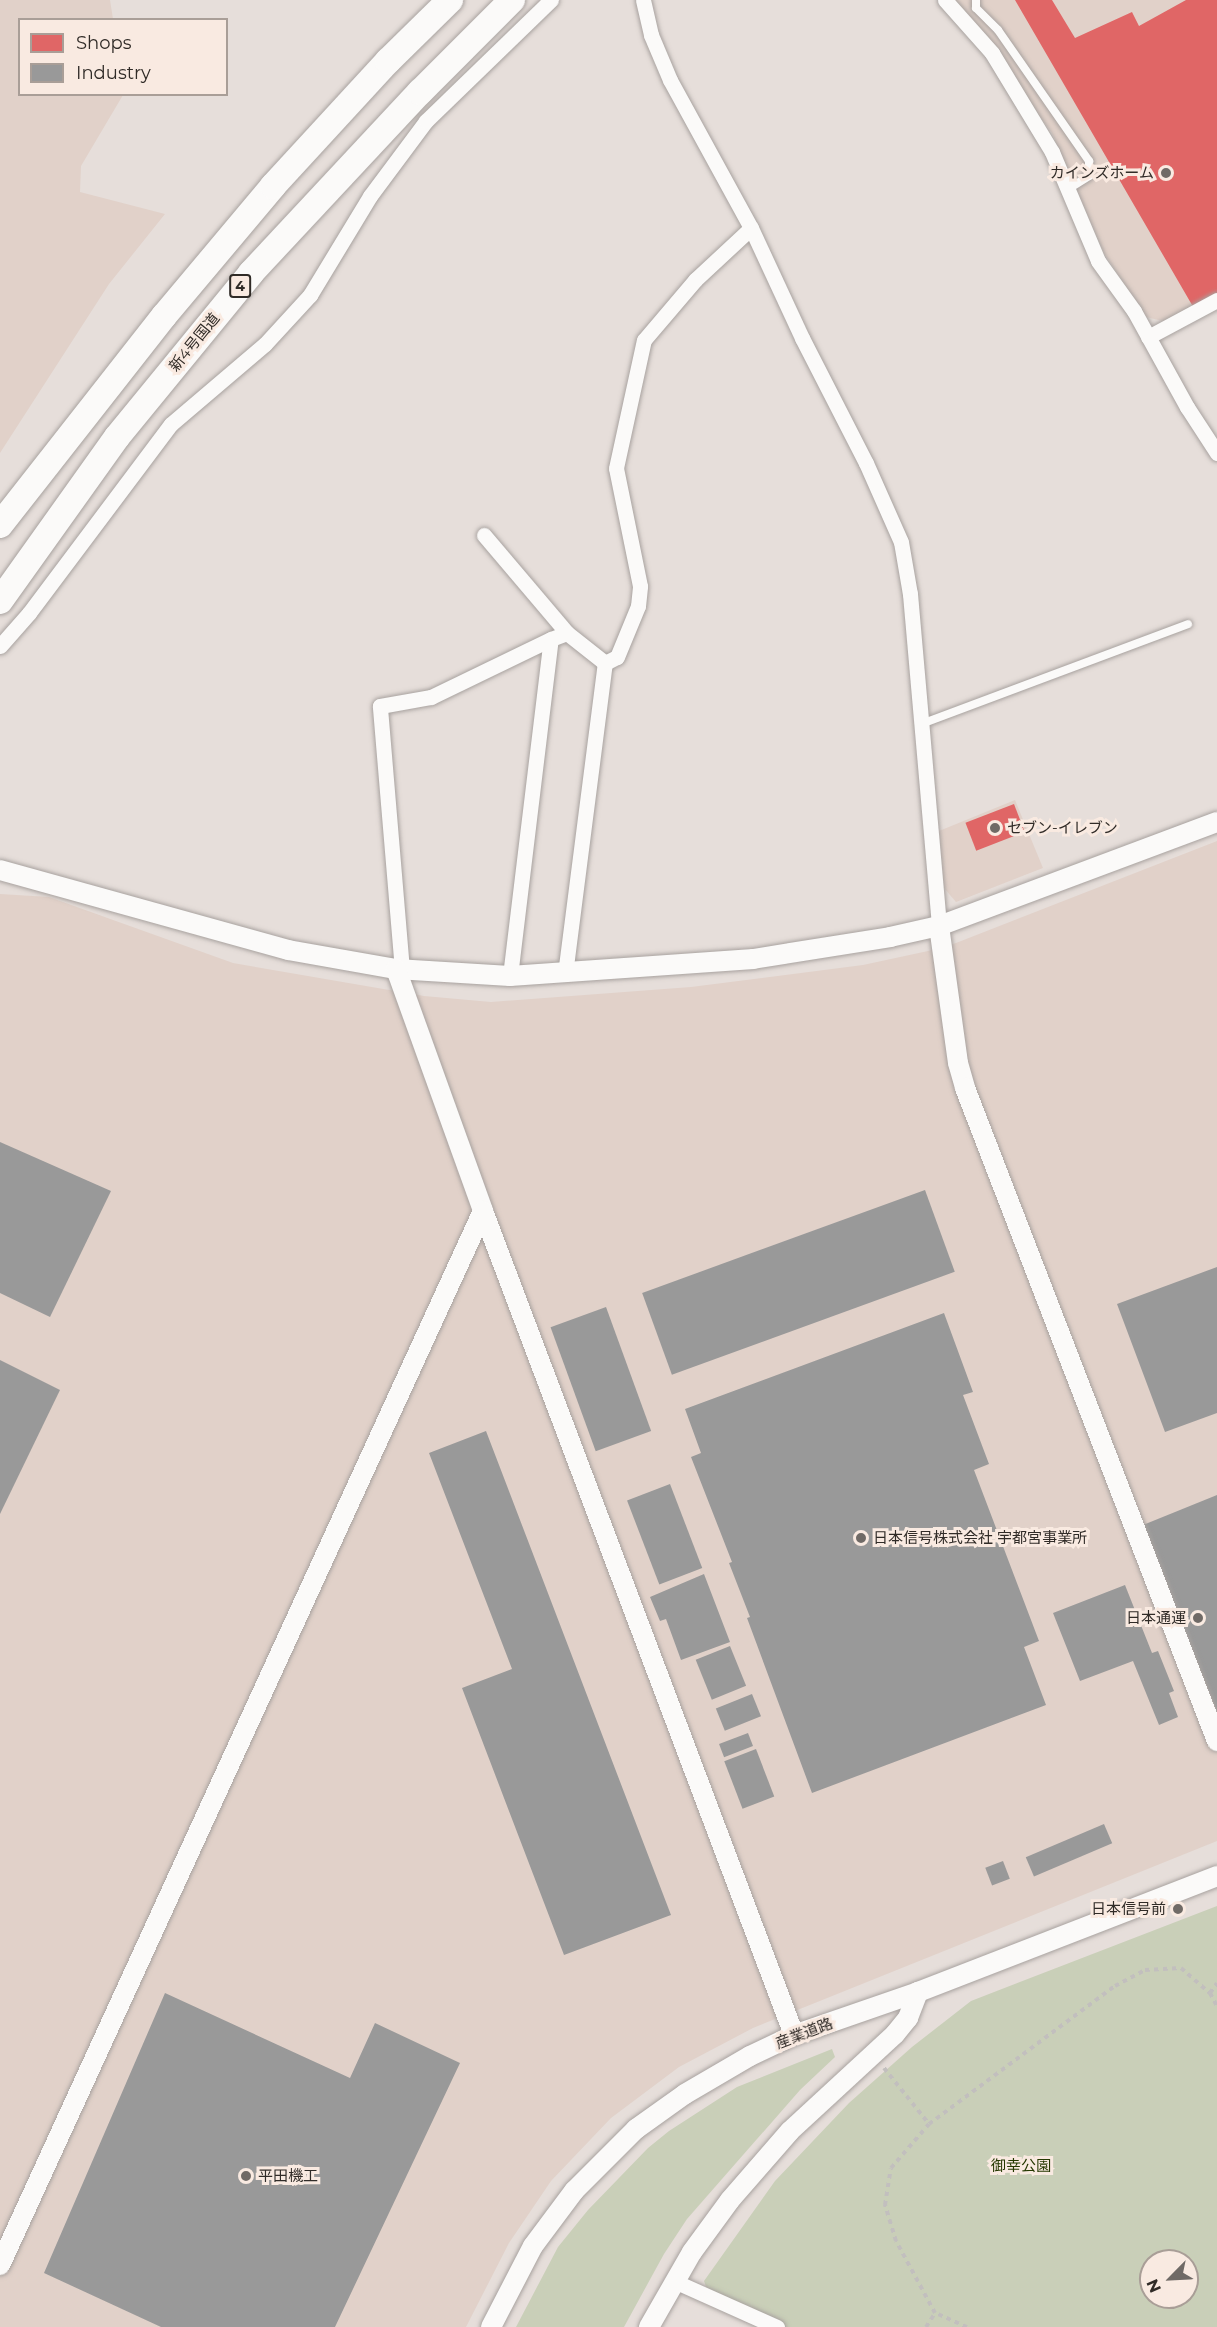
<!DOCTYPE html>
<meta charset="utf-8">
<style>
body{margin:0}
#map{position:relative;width:1217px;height:2327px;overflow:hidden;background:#e6deda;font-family:Montserrat,"Noto Sans JP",sans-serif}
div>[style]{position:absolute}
.built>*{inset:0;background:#e1d1c9}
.green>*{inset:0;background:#c9cfb8}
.shops>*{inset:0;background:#e06666;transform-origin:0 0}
.industry>*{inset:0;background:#999;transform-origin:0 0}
.path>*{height:4px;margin-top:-2px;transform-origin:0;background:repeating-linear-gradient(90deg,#c2bfbe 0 4.5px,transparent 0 9px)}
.roads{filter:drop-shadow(0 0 2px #a8a29f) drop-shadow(0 0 2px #a8a29f)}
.service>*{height:8px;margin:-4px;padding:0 4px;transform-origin:4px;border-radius:4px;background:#fbfaf9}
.minor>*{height:15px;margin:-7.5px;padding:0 7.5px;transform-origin:7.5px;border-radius:7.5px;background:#fbfaf9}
.tertiary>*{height:20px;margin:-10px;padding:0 10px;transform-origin:10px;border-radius:10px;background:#fbfaf9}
.trunk>*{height:26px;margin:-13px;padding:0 13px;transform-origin:13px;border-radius:13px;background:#fbfaf9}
.dots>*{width:16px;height:16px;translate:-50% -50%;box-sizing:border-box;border:3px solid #f9eae1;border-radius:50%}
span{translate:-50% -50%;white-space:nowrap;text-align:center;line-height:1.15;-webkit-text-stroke:6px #f9eae1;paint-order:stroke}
.shield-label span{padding:2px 4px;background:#f9eae1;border:2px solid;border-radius:4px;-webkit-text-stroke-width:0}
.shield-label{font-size:14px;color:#302b27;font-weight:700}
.poi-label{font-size:15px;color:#302b27}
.right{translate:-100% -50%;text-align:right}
.left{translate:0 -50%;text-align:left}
.street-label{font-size:15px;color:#302b27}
.park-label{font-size:15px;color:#253800}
.legend{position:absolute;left:18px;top:18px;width:210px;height:78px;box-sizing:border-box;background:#f9eae1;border:2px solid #a99e97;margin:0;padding:8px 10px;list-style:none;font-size:18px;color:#302b27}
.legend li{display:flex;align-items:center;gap:12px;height:30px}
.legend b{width:30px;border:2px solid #a99e97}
.north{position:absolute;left:1139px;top:2249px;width:60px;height:60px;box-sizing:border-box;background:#f9eae1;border:2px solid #a99e97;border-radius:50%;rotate:246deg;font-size:16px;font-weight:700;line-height:24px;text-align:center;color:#302b27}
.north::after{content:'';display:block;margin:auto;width:21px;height:27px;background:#706a66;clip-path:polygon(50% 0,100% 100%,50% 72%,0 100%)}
</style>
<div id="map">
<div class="built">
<i style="clip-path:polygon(0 0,110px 0,113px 19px,20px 20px,20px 94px,123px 95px,81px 166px,80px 192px,165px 214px,109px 284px,0 453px)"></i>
<i style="clip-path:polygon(955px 0,1217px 0,1217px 295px,1167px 322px,1146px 317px,1104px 253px,1052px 133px)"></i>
<i style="clip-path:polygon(1015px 800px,1043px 868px,956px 902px,944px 888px,939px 831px)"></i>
<i style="clip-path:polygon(1217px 841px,1217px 1841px,753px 2028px,679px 2067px,611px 2118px,551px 2181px,509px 2243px,466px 2327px,0 2327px,0 894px,49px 897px,233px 963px,424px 996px,491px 1002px,691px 987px,863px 965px,928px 951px,956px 943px)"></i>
</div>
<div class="green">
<i style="clip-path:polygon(evenodd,1217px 1906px,1217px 2327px,765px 2327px,712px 2304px,704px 2281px,775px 2181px,849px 2103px,912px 2047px,971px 2001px,1217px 1906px,1151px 2261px,1187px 2261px,1187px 2297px,1151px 2297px,1151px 2261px)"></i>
<i style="clip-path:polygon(832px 2049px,835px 2057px,800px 2090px,687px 2219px,664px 2254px,624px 2327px,516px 2327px,558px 2247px,588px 2210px,648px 2148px,669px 2131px,737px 2087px)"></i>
</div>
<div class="shops">
<i style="clip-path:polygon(1015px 0,1052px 0,1075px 38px,1132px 12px,1139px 26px,1186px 0,1217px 0,1217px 308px,1199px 317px)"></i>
<i style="left:1014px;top:804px;width:30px;height:52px;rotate:69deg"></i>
</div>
<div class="industry">
<i style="clip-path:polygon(0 1142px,111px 1191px,50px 1317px,0 1293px)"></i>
<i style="left:925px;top:1190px;width:87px;height:301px;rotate:70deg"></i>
<i style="clip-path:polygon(1217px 1267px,1217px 1413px,1165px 1432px,1117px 1304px)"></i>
<i style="left:606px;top:1307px;width:132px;height:59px;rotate:70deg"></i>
<i style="clip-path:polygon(944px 1313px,973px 1392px,963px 1395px,989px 1464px,974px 1470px,1039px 1641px,1024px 1647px,1046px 1705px,812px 1793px,747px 1618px,750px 1617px,729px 1563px,732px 1562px,691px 1457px,701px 1453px,685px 1409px)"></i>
<i style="clip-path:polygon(0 1360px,60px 1390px,0 1514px)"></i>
<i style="clip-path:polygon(486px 1431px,671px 1915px,564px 1955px,462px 1688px,512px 1669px,429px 1453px)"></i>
<i style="left:670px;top:1484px;width:90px;height:46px;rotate:69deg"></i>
<i style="clip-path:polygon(1217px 1495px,1217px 1712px,1143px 1525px)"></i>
<i style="clip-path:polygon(704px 1574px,730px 1642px,681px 1660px,666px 1619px,660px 1621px,650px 1597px)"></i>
<i style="clip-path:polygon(1125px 1585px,1152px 1653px,1158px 1651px,1174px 1691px,1169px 1693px,1178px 1717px,1159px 1725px,1133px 1661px,1080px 1681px,1053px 1613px)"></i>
<i style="left:730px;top:1646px;width:43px;height:37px;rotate:68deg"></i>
<i style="left:752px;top:1694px;width:24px;height:39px;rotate:68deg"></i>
<i style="left:748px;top:1733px;width:14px;height:31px;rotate:69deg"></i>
<i style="left:756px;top:1749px;width:51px;height:34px;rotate:69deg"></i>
<i style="left:1104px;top:1824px;width:21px;height:85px;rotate:67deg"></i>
<i style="left:1003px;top:1861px;width:19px;height:19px;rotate:69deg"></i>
<i style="clip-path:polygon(165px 1993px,350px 2078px,375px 2023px,460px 2063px,335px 2327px,161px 2327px,44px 2273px)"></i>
</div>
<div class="path">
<i style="left:1210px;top:1993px;width:12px;rotate:-55deg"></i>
<i style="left:884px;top:2068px;width:72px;rotate:51.2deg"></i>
<i style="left:926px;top:2327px;width:17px;rotate:-57deg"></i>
<i style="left:967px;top:2327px;width:35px;rotate:-156deg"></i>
<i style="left:935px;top:2313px;width:82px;rotate:-118.4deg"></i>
<i style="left:896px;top:2241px;width:38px;rotate:-107deg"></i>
<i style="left:885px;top:2205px;width:37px;rotate:-81deg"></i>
<i style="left:891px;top:2168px;width:58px;rotate:-49.2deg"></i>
<i style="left:929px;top:2124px;width:232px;rotate:-36.6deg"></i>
<i style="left:1115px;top:1986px;width:34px;rotate:-28deg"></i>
<i style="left:1145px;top:1970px;width:36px;rotate:-3deg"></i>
<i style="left:1181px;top:1968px;width:38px;rotate:41deg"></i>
<i style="left:1210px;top:1993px;width:15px;rotate:62deg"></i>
</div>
<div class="roads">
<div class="service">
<i style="left:976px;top:0;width:8px;rotate:90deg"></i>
<i style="left:976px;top:8px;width:31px;rotate:45deg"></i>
<i style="left:998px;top:30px;width:160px;rotate:55.2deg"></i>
<i style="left:1089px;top:161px;width:15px;rotate:90deg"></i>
<i style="left:1089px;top:176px;width:25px;rotate:148deg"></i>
<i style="left:921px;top:724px;width:285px;rotate:-20.5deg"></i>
</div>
<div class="minor">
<i style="left:643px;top:0;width:36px;rotate:77deg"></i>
<i style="left:651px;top:35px;width:49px;rotate:67.1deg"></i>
<i style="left:670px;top:80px;width:169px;rotate:61.3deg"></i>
<i style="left:751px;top:228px;width:121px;rotate:65.1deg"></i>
<i style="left:802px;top:338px;width:140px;rotate:62.9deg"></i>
<i style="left:866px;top:463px;width:86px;rotate:66.1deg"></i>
<i style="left:901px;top:542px;width:53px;rotate:80.2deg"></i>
<i style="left:910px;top:594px;width:333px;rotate:85deg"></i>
<i style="left:945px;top:0;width:71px;rotate:48.4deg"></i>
<i style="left:992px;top:53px;width:116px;rotate:58.8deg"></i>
<i style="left:1052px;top:152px;width:118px;rotate:67.1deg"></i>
<i style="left:1098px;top:261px;width:62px;rotate:54.2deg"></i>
<i style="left:1134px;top:311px;width:110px;rotate:61.1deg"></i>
<i style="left:1187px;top:407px;width:55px;rotate:56.9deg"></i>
<i style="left:1148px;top:337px;width:78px;rotate:-28.2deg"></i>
<i style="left:484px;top:535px;width:128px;rotate:49.7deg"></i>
<i style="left:0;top:646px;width:44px;rotate:-48.7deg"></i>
<i style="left:29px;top:613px;width:236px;rotate:-53.1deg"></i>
<i style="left:171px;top:424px;width:123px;rotate:-40.4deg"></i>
<i style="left:265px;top:344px;width:67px;rotate:-47.4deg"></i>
<i style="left:310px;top:295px;width:116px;rotate:-58.8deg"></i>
<i style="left:370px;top:196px;width:94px;rotate:-53.3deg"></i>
<i style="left:426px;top:121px;width:174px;rotate:-44.1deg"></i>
<i style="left:402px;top:970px;width:265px;rotate:-94.8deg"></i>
<i style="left:380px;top:706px;width:52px;rotate:-10deg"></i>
<i style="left:431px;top:697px;width:133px;rotate:-25.8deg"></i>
<i style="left:565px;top:974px;width:314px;rotate:-82.7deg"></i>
<i style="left:510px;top:976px;width:339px;rotate:-83.1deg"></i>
<i style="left:551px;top:639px;width:17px;rotate:-21deg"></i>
<i style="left:567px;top:633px;width:48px;rotate:38.3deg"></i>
<i style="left:605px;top:663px;width:13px;rotate:-27deg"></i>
<i style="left:617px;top:657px;width:55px;rotate:-67.6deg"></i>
<i style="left:638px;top:606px;width:20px;rotate:-84deg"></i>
<i style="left:640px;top:586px;width:120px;rotate:-101.5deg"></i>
<i style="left:616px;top:468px;width:131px;rotate:-77.7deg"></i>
<i style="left:644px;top:340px;width:79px;rotate:-49.6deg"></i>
<i style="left:695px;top:280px;width:76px;rotate:-42.9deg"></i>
<i style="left:674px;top:2281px;width:113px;rotate:24.1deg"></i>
</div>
<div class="tertiary">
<i style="left:0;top:870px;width:299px;rotate:15.5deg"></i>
<i style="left:288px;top:950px;width:110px;rotate:10deg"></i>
<i style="left:396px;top:969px;width:114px;rotate:3.5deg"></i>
<i style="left:510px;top:976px;width:244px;rotate:-4deg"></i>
<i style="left:753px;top:959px;width:139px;rotate:-9.1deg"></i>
<i style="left:890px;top:937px;width:50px;rotate:-12.7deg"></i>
<i style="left:939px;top:926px;width:297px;rotate:-20.5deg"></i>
<i style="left:939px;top:926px;width:138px;rotate:82.1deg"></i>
<i style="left:958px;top:1063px;width:26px;rotate:74deg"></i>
<i style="left:965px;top:1088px;width:700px;rotate:68.9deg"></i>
<i style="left:396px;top:969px;width:257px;rotate:70.2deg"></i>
<i style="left:483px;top:1211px;width:881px;rotate:69.32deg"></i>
<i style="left:0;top:2265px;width:1159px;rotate:-65.38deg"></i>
<i style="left:491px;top:2327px;width:91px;rotate:-62.6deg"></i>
<i style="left:533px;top:2246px;width:69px;rotate:-53.3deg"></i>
<i style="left:574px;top:2191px;width:88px;rotate:-45deg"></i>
<i style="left:636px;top:2129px;width:60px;rotate:-35.5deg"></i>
<i style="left:685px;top:2094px;width:75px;rotate:-30.3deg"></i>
<i style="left:750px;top:2056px;width:49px;rotate:-25.5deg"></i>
<i style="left:794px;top:2035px;width:131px;rotate:-19.1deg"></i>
<i style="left:918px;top:1992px;width:321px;rotate:-21.2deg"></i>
<i style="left:649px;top:2327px;width:86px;rotate:-60.2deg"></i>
<i style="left:692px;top:2252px;width:64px;rotate:-53.8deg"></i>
<i style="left:730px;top:2200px;width:91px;rotate:-49deg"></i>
<i style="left:790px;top:2131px;width:143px;rotate:-42.7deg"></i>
<i style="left:895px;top:2034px;width:21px;rotate:-51deg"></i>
<i style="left:908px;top:2018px;width:28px;rotate:-69deg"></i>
</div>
<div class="trunk">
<i style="left:0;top:525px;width:266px;rotate:-51.9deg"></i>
<i style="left:164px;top:316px;width:170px;rotate:-50deg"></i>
<i style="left:273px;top:186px;width:170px;rotate:-47.4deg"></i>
<i style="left:388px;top:61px;width:87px;rotate:-44.5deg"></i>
<i style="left:0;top:601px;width:201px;rotate:-54.5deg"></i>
<i style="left:117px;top:437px;width:212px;rotate:-50.7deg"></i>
<i style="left:251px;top:273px;width:248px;rotate:-47deg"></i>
<i style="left:420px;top:92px;width:130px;rotate:-45deg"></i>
</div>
</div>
<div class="dots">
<i style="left:1166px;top:173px;background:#706a66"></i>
<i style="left:995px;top:828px;background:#706a66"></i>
<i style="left:861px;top:1538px;background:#706a66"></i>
<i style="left:1198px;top:1618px;background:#706a66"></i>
<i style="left:1178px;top:1909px;background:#706a66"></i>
<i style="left:246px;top:2176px;background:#706a66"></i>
</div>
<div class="shield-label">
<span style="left:240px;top:286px">4</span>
</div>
<div class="poi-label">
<span class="right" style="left:1154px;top:173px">カインズホーム</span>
<span class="left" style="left:1007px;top:828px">セブン-イレブン</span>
<span class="left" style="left:873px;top:1538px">日本信号株式会社 宇都宮事業所</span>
<span class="right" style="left:1186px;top:1618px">日本通運</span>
<span class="right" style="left:1166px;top:1909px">日本信号前</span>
<span class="left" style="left:258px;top:2176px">平田機工</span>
</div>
<div class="street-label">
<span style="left:194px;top:342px;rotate:-51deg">新4号国道</span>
<span style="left:804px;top:2033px;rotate:-21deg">産業道路</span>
</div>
<div class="park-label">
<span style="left:1021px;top:2166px">御幸公園</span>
</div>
<ul class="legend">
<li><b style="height:16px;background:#e06666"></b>Shops</li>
<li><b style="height:16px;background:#999"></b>Industry</li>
</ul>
<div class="north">N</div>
</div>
